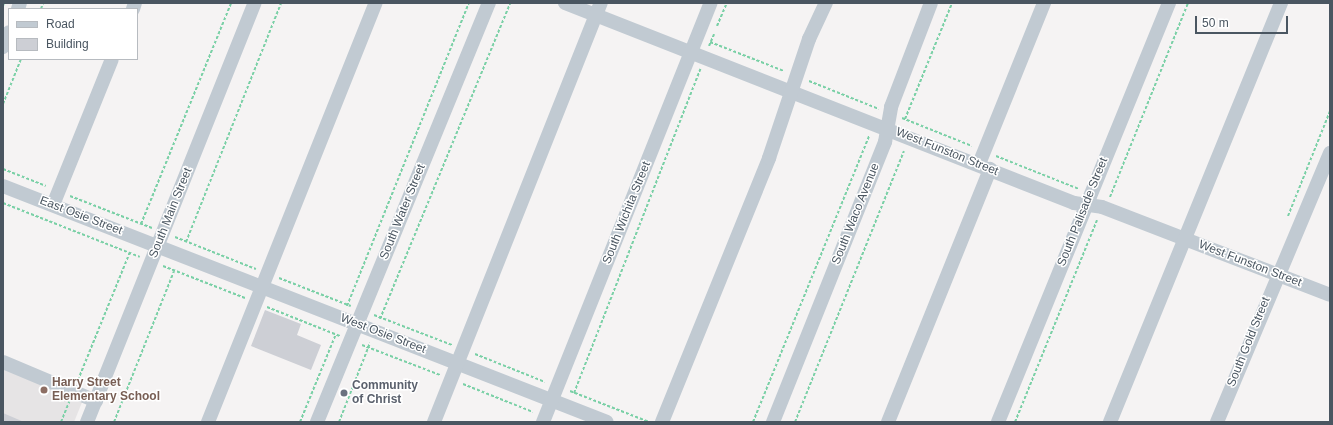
<!DOCTYPE html>
<style>
body{margin:0}
#map{position:relative;width:1333px;height:425px;overflow:hidden;background:#f5f3f3;font-family:Arial,sans-serif}
div>[style]{position:absolute}
.education>*{inset:0;background:#e6e4e5}
.building>*{inset:0;background:#cdcfd5}
.path>*{height:2px;margin-top:-1px;transform-origin:0;background:repeating-linear-gradient(90deg,#7ad0a6 0 3px,transparent 0 5px)}
.minor>*{height:14px;margin:-7px;padding:0 7px;transform-origin:7px;border-radius:7px;background:#c1cad2}
.dots>*{width:11px;height:11px;translate:-50% -50%;box-sizing:border-box;border:2px solid #fff;border-radius:50%}
span{translate:-50% -50%;white-space:nowrap;text-align:center;line-height:1.15;-webkit-text-stroke:3px #fff;paint-order:stroke}
.street-label{font-size:12px;color:#4a5661}
.education-label{font-size:12px;color:#785e54;font-weight:700}
.left{translate:0 -50%;text-align:left}
.worship-label{font-size:12px;color:#5b616d;font-weight:700}
.frame{position:absolute;inset:0;border:4px solid #4a5661;pointer-events:none}
.legend{position:absolute;left:8px;top:8px;width:130px;height:52px;box-sizing:border-box;background:#fff;border:1px solid #b7bbc0;margin:0;padding:5px 7px;list-style:none;font-size:12px;color:#4a5661}
.legend li{display:flex;align-items:center;gap:8px;height:20px}
.legend b{width:20px;border:1px solid #b7bbc0}
.scale{position:absolute;left:1195px;top:16px;width:93px;height:18px;box-sizing:border-box;border:2px solid #4a5661;border-top:0;padding-left:5px;font-size:12px;line-height:14px;white-space:nowrap;color:#4a5661;-webkit-text-stroke:3px #fff;paint-order:stroke}
</style>
<div id="map">
<div class="education">
<i style="clip-path:polygon(3px 357px,87px 390px,74px 422px,3px 422px)"></i>
</div>
<div class="building">
<i style="clip-path:polygon(265px 310px,301px 324px,297px 335px,321px 345px,311px 370px,251px 346px)"></i>
<i style="clip-path:polygon(3px 413px,24px 422px,3px 422px)"></i>
</div>
<div class="path">
<i style="left:3px;top:6px;width:3px;rotate:-72deg"></i>
<i style="left:41px;top:9px;width:6px;rotate:-72deg"></i>
<i style="left:717px;top:26px;width:25px;rotate:-67deg"></i>
<i style="left:710px;top:42px;width:79px;rotate:21.4deg"></i>
<i style="left:709px;top:46px;width:13px;rotate:-67deg"></i>
<i style="left:809px;top:81px;width:75px;rotate:21.8deg"></i>
<i style="left:3px;top:104px;width:48px;rotate:-68.2deg"></i>
<i style="left:902px;top:118px;width:75px;rotate:21.8deg"></i>
<i style="left:905px;top:119px;width:125px;rotate:-67.9deg"></i>
<i style="left:996px;top:156px;width:89px;rotate:21.7deg"></i>
<i style="left:3px;top:169px;width:46px;rotate:21.6deg"></i>
<i style="left:70px;top:196px;width:88px;rotate:21.3deg"></i>
<i style="left:1110px;top:197px;width:209px;rotate:-68.1deg"></i>
<i style="left:3px;top:203px;width:147px;rotate:21.5deg"></i>
<i style="left:1288px;top:216px;width:113px;rotate:-68.2deg"></i>
<i style="left:141px;top:224px;width:239px;rotate:-67.8deg"></i>
<i style="left:175px;top:237px;width:87px;rotate:21.6deg"></i>
<i style="left:186px;top:242px;width:257px;rotate:-68.3deg"></i>
<i style="left:163px;top:266px;width:88px;rotate:21.3deg"></i>
<i style="left:279px;top:278px;width:77px;rotate:21.3deg"></i>
<i style="left:347px;top:306px;width:327px;rotate:-68.1deg"></i>
<i style="left:267px;top:307px;width:79px;rotate:21.7deg"></i>
<i style="left:374px;top:315px;width:84px;rotate:21deg"></i>
<i style="left:380px;top:319px;width:342px;rotate:-67.6deg"></i>
<i style="left:362px;top:345px;width:84px;rotate:21deg"></i>
<i style="left:475px;top:354px;width:75px;rotate:21.8deg"></i>
<i style="left:78px;top:380px;width:138px;rotate:-67.9deg"></i>
<i style="left:463px;top:384px;width:75px;rotate:21.8deg"></i>
<i style="left:570px;top:391px;width:85px;rotate:21.4deg"></i>
<i style="left:574px;top:393px;width:348px;rotate:-68.7deg"></i>
<i style="left:61px;top:422px;width:22px;rotate:-68deg"></i>
<i style="left:114px;top:422px;width:162px;rotate:-68.3deg"></i>
<i style="left:300px;top:422px;width:95px;rotate:-67.8deg"></i>
<i style="left:339px;top:422px;width:85px;rotate:-68.6deg"></i>
<i style="left:753px;top:422px;width:309px;rotate:-67.9deg"></i>
<i style="left:795px;top:422px;width:292px;rotate:-68.1deg"></i>
<i style="left:1015px;top:422px;width:218px;rotate:-67.9deg"></i>
</div>
<div class="minor">
<i style="left:565px;top:3px;width:547px;rotate:21.45deg"></i>
<i style="left:1074px;top:203px;width:28px;rotate:8deg"></i>
<i style="left:1102px;top:207px;width:244px;rotate:21.1deg"></i>
<i style="left:18px;top:9px;width:6px;rotate:-72deg"></i>
<i style="left:133px;top:9px;width:6px;rotate:-72deg"></i>
<i style="left:3px;top:47px;width:16px;rotate:-68deg"></i>
<i style="left:979px;top:164px;width:174px;rotate:-68deg"></i>
<i style="left:3px;top:186px;width:648px;rotate:21.34deg"></i>
<i style="left:53px;top:205px;width:157px;rotate:-68deg"></i>
<i style="left:3px;top:362px;width:101px;rotate:22.8deg"></i>
<i style="left:87px;top:422px;width:451px;rotate:-68.2deg"></i>
<i style="left:208px;top:422px;width:451px;rotate:-68.2deg"></i>
<i style="left:317px;top:422px;width:453px;rotate:-67.7deg"></i>
<i style="left:434px;top:422px;width:451px;rotate:-68.3deg"></i>
<i style="left:543px;top:422px;width:451px;rotate:-68.2deg"></i>
<i style="left:662px;top:422px;width:285px;rotate:-67.9deg"></i>
<i style="left:769px;top:158px;width:126px;rotate:-71.4deg"></i>
<i style="left:809px;top:39px;width:40px;rotate:-65deg"></i>
<i style="left:773px;top:422px;width:302px;rotate:-68.2deg"></i>
<i style="left:885px;top:142px;width:36px;rotate:-80deg"></i>
<i style="left:891px;top:107px;width:111px;rotate:-69deg"></i>
<i style="left:888px;top:422px;width:273px;rotate:-68deg"></i>
<i style="left:998px;top:422px;width:453px;rotate:-67.8deg"></i>
<i style="left:1110px;top:422px;width:453px;rotate:-67.8deg"></i>
<i style="left:1217px;top:422px;width:292px;rotate:-67.2deg"></i>
</div>
<div class="dots">
<i style="left:44px;top:390px;background:#8d6e63"></i>
<i style="left:344px;top:393px;background:#6b7280"></i>
</div>
<div class="street-label">
<span style="left:947px;top:152px;rotate:22deg">West Funston Street</span>
<span style="left:403px;top:212px;rotate:-68deg">South Water Street</span>
<span style="left:1083px;top:212px;rotate:-68deg">South Palisade Street</span>
<span style="left:171px;top:213px;rotate:-68deg">South Main Street</span>
<span style="left:627px;top:213px;rotate:-68deg">South Wichita Street</span>
<span style="left:856px;top:214px;rotate:-68deg">South Waco Avenue</span>
<span style="left:81px;top:216px;rotate:21deg">East Osie Street</span>
<span style="left:1250px;top:264px;rotate:21deg">West Funston Street</span>
<span style="left:383px;top:334px;rotate:21deg">West Osie Street</span>
<span style="left:1249px;top:342px;rotate:-68deg">South Gold Street</span>
</div>
<div class="education-label">
<span class="left" style="left:52px;top:390px">Harry Street<br>Elementary School</span>
</div>
<div class="worship-label">
<span class="left" style="left:352px;top:393px">Community<br>of Christ</span>
</div>
<div class="frame"></div>
<ul class="legend">
<li><b style="height:5px;background:#c1cad2"></b>Road</li>
<li><b style="height:11px;background:#cdcfd5"></b>Building</li>
</ul>
<div class="scale">50 m</div>
</div>
